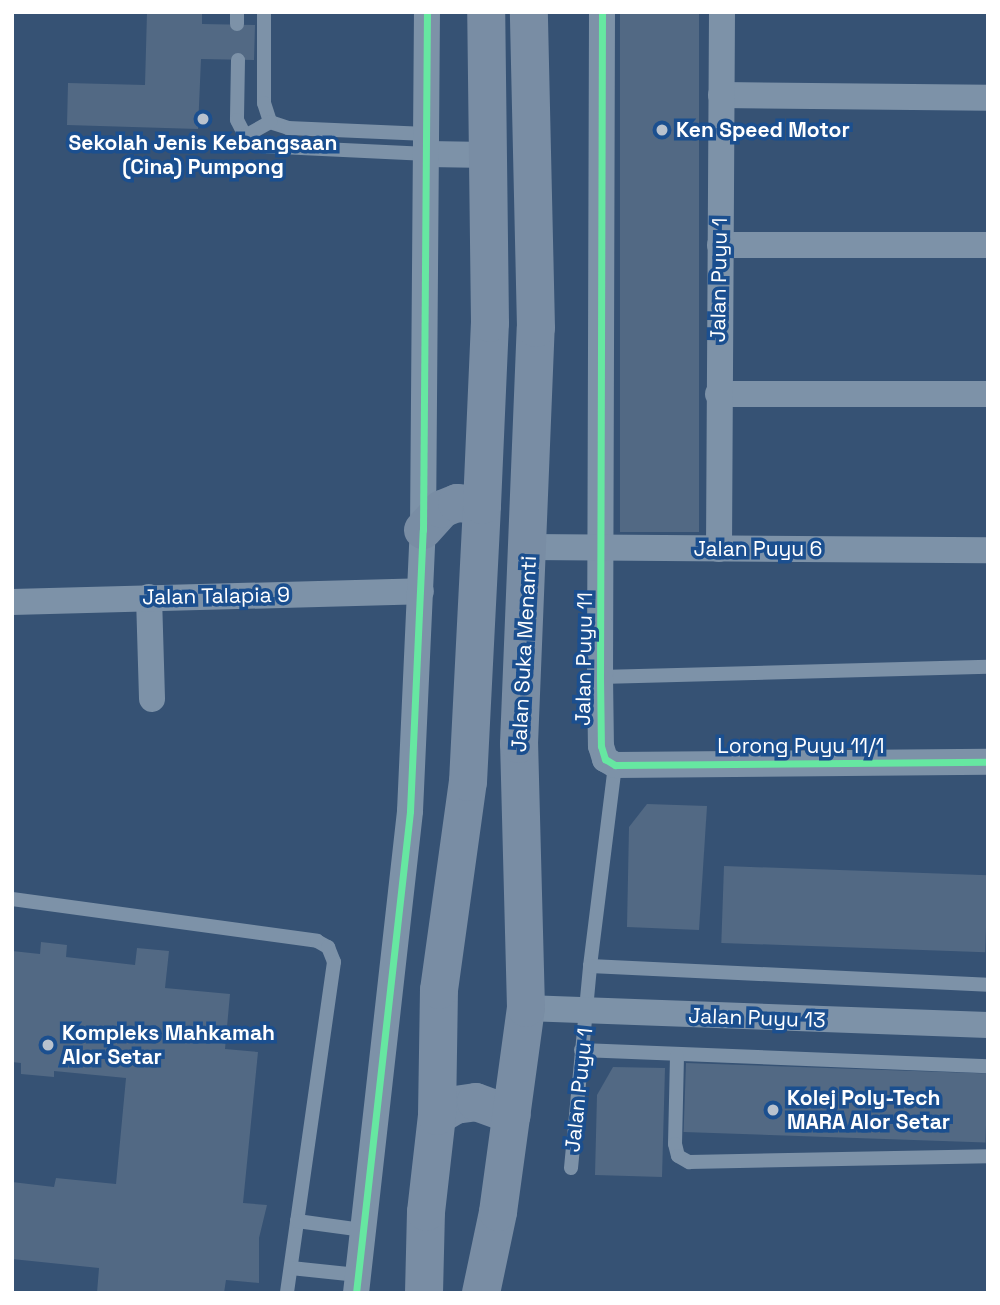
<!DOCTYPE html>
<style>
body{margin:0}
#map{position:relative;width:1000px;height:1305px;overflow:hidden;background:#365274;font-family:"Space Grotesk",sans-serif}
div>[style]{position:absolute}
.building>*{inset:0;background:#526984;transform-origin:0 0}
.service>*{height:14px;margin:-7px;padding:0 7px;transform-origin:7px;border-radius:7px;background:#7d92a8}
.minor>*{height:26px;margin:-13px;padding:0 13px;transform-origin:13px;border-radius:13px;background:#7d92a8}
.secondary>*{height:38px;margin:-19px;padding:0 19px;transform-origin:19px;border-radius:19px;background:#798da4}
.cycleway>*{height:7px;margin:-3.5px;padding:0 3.5px;transform-origin:3.5px;border-radius:3.5px;background:#66e7a1}
.dots>*{width:19px;height:19px;translate:-50% -50%;box-sizing:border-box;border:4px solid #1b4f8f;border-radius:50%}
span{translate:-50% -50%;white-space:nowrap;text-align:center;line-height:1.15;-webkit-text-stroke:7px #1b4f8f;paint-order:stroke}
.poi-label{font-size:21px;color:#fff;font-weight:700}
.left{translate:0 -50%;text-align:left}
.street-label{font-size:21px;color:#fff}
.frame{position:absolute;inset:0;border:14px solid #fff;pointer-events:none}
</style>
<div id="map">
<div class="building">
<i style="clip-path:polygon(147px 12px,202px 12px,202px 24px,255px 25px,254px 60px,201px 59px,198px 129px,67px 125px,68px 83px,145px 85px)"></i>
<i style="left:620px;top:12px;width:79px;height:520px"></i>
<i style="clip-path:polygon(647px 804px,707px 806px,699px 930px,627px 927px,629px 827px)"></i>
<i style="left:724px;top:866px;width:264px;height:77px;rotate:2deg"></i>
<i style="clip-path:polygon(41px 942px,67px 945px,66px 957px,135px 965px,137px 948px,169px 951px,165px 988px,230px 994px,225px 1049px,258px 1052px,243px 1203px,267px 1205px,259px 1238px,259px 1283px,226px 1280px,224px 1293px,97px 1293px,99px 1268px,12px 1259px,12px 1182px,54px 1187px,56px 1178px,116px 1184px,126px 1078px,54px 1071px,54px 1077px,21px 1074px,21px 1063px,12px 1062px,12px 951px,40px 954px)"></i>
<i style="left:686px;top:1063px;width:302px;height:69px;rotate:2deg"></i>
<i style="clip-path:polygon(613px 1067px,665px 1068px,662px 1177px,595px 1175px,597px 1095px)"></i>
</div>
<div class="service">
<i style="left:237px;top:12px;width:12px;rotate:90deg"></i>
<i style="left:264px;top:12px;width:91px;rotate:90deg"></i>
<i style="left:264px;top:103px;width:20px;rotate:72deg"></i>
<i style="left:270px;top:122px;width:19px;rotate:18deg"></i>
<i style="left:288px;top:128px;width:139px;rotate:2.5deg"></i>
<i style="left:238px;top:60px;width:60px;rotate:91deg"></i>
<i style="left:237px;top:120px;width:18px;rotate:63deg"></i>
<i style="left:245px;top:136px;width:17px;rotate:36deg"></i>
<i style="left:259px;top:146px;width:169px;rotate:2.7deg"></i>
<i style="left:245px;top:136px;width:29px;rotate:-29deg"></i>
<i style="left:600px;top:677px;width:388px;rotate:-1.5deg"></i>
<i style="left:12px;top:899px;width:308px;rotate:7.8deg"></i>
<i style="left:317px;top:941px;width:13px;rotate:29deg"></i>
<i style="left:328px;top:947px;width:16px;rotate:68deg"></i>
<i style="left:334px;top:962px;width:334px;rotate:98.1deg"></i>
<i style="left:590px;top:966px;width:203px;rotate:-82.9deg"></i>
<i style="left:581px;top:1050px;width:407px;rotate:2.3deg"></i>
<i style="left:677px;top:1056px;width:88px;rotate:91.3deg"></i>
<i style="left:675px;top:1144px;width:12px;rotate:76deg"></i>
<i style="left:678px;top:1156px;width:13px;rotate:29deg"></i>
<i style="left:689px;top:1162px;width:299px;rotate:-1.1deg"></i>
<i style="left:571px;top:1168px;width:203px;rotate:-84.6deg"></i>
<i style="left:590px;top:966px;width:398px;rotate:2.7deg"></i>
<i style="left:297px;top:1221px;width:67px;rotate:7.8deg"></i>
<i style="left:291px;top:1268px;width:67px;rotate:6deg"></i>
</div>
<div class="minor">
<i style="left:602px;top:12px;width:665px;rotate:90.17deg"></i>
<i style="left:600px;top:677px;width:69px;rotate:89.2deg"></i>
<i style="left:601px;top:746px;width:14px;rotate:73deg"></i>
<i style="left:605px;top:759px;width:12px;rotate:31deg"></i>
<i style="left:615px;top:765px;width:373px;rotate:-0.5deg"></i>
<i style="left:721px;top:95px;width:267px;rotate:0.6deg"></i>
<i style="left:428px;top:154px;width:60px;rotate:1deg"></i>
<i style="left:720px;top:245px;width:268px"></i>
<i style="left:718px;top:394px;width:270px"></i>
<i style="left:529px;top:547px;width:459px;rotate:0.4deg"></i>
<i style="left:719px;top:549px;width:537px;rotate:-89.68deg"></i>
<i style="left:149px;top:597px;width:102px;rotate:88.3deg"></i>
<i style="left:12px;top:602px;width:409px;rotate:-1.5deg"></i>
<i style="left:526px;top:1008px;width:462px;rotate:2.1deg"></i>
<i style="left:356px;top:1293px;width:485px;rotate:-83.6deg"></i>
<i style="left:410px;top:811px;width:281px;rotate:-87.4deg"></i>
<i style="left:423px;top:530px;width:518px;rotate:-89.56deg"></i>
</div>
<div class="secondary">
<i style="left:423px;top:530px;width:28px;rotate:-48deg"></i>
<i style="left:442px;top:509px;width:16px;rotate:-22deg"></i>
<i style="left:457px;top:503px;width:25px;rotate:5deg"></i>
<i style="left:437px;top:1116px;width:21px;rotate:-31deg"></i>
<i style="left:455px;top:1105px;width:21px;rotate:-8deg"></i>
<i style="left:476px;top:1102px;width:38px;rotate:20deg"></i>
<i style="left:424px;top:1293px;width:81px;rotate:-88.6deg"></i>
<i style="left:426px;top:1212px;width:97px;rotate:-83.5deg"></i>
<i style="left:437px;top:1116px;width:126px;rotate:-89.1deg"></i>
<i style="left:439px;top:990px;width:210px;rotate:-82.1deg"></i>
<i style="left:468px;top:782px;width:277px;rotate:-87.1deg"></i>
<i style="left:482px;top:505px;width:182px;rotate:-87.5deg"></i>
<i style="left:490px;top:323px;width:311px;rotate:-90.7deg"></i>
<i style="left:481px;top:1293px;width:83px;rotate:-78.1deg"></i>
<i style="left:498px;top:1212px;width:206px;rotate:-82.2deg"></i>
<i style="left:526px;top:1008px;width:264px;rotate:-91.5deg"></i>
<i style="left:519px;top:744px;width:416px;rotate:-87.7deg"></i>
<i style="left:536px;top:328px;width:316px;rotate:-91.3deg"></i>
</div>
<div class="cycleway">
<i style="left:602px;top:12px;width:665px;rotate:90.17deg"></i>
<i style="left:600px;top:677px;width:69px;rotate:89.2deg"></i>
<i style="left:601px;top:746px;width:14px;rotate:73deg"></i>
<i style="left:605px;top:759px;width:12px;rotate:31deg"></i>
<i style="left:615px;top:765px;width:373px;rotate:-0.5deg"></i>
<i style="left:356px;top:1293px;width:485px;rotate:-83.6deg"></i>
<i style="left:410px;top:811px;width:281px;rotate:-87.4deg"></i>
<i style="left:423px;top:530px;width:518px;rotate:-89.56deg"></i>
</div>
<div class="dots">
<i style="left:203px;top:119px;background:#b9c2ce"></i>
<i style="left:662px;top:130px;background:#b9c2ce"></i>
<i style="left:48px;top:1045px;background:#b9c2ce"></i>
<i style="left:773px;top:1110px;background:#b9c2ce"></i>
</div>
<div class="poi-label">
<span class="left" style="left:676px;top:130px">Ken Speed Motor</span>
<span style="left:203px;top:155px">Sekolah Jenis Kebangsaan<br>(Cina) Pumpong</span>
<span class="left" style="left:62px;top:1045px">Kompleks Mahkamah<br>Alor Setar</span>
<span class="left" style="left:787px;top:1110px">Kolej Poly-Tech<br>MARA Alor Setar</span>
</div>
<div class="street-label">
<span style="left:719px;top:280px;rotate:-89deg">Jalan Puyu 1</span>
<span style="left:758px;top:549px">Jalan Puyu 6</span>
<span style="left:216px;top:596px;rotate:-1deg">Jalan Talapia 9</span>
<span style="left:524px;top:654px;rotate:-87deg">Jalan Suka Menanti</span>
<span style="left:584px;top:659px;rotate:-89deg">Jalan Puyu 11</span>
<span style="left:801px;top:746px">Lorong Puyu 11/1</span>
<span style="left:757px;top:1018px;rotate:2deg">Jalan Puyu 13</span>
<span style="left:579px;top:1090px;rotate:-84deg">Jalan Puyu 1</span>
</div>
<div class="frame"></div>
</div>
